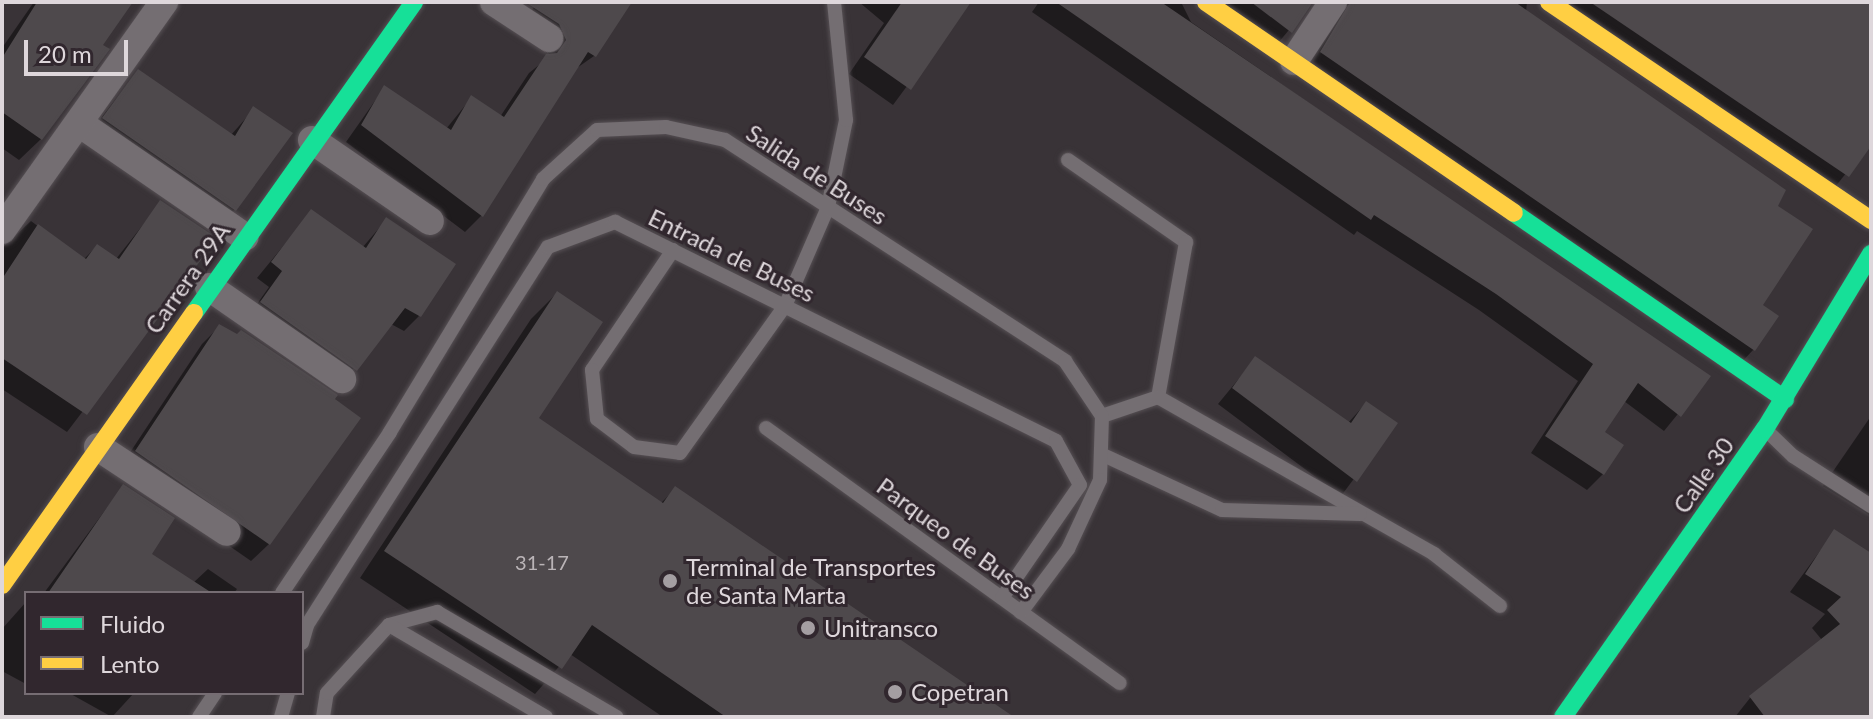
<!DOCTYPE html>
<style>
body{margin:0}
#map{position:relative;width:1873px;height:719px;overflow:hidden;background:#393337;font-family:Lato,sans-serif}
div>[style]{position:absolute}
.shadow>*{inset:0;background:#0007}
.building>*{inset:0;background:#4e494c}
.roads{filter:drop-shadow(0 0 2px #565054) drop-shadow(0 0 2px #565054)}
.lane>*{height:14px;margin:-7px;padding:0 7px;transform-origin:7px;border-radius:7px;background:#746e72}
.street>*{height:28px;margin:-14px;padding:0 14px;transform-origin:14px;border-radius:14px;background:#746e72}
.fast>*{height:18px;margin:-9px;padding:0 9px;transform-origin:9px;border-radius:9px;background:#16e098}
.slow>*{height:18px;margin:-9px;padding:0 9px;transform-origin:9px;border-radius:9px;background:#ffcf43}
.dots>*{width:22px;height:22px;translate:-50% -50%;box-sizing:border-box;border:4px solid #31272e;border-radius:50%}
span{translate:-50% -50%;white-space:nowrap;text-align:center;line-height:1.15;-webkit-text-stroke:6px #31272e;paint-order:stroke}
.number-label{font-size:20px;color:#bab4b7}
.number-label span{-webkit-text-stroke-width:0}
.street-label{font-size:24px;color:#ded7db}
.poi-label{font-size:24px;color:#ded7db}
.left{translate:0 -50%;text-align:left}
.frame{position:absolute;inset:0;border:4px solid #ded7db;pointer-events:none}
.legend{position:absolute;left:24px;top:591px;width:280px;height:104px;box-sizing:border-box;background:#31272e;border:2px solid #766d73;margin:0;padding:10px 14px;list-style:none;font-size:24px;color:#ded7db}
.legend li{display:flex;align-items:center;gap:16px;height:40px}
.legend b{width:40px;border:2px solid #766d73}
.scale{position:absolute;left:24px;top:40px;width:104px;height:36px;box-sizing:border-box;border:4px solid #ded7db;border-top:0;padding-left:10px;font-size:24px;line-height:28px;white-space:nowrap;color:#ded7db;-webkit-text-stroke:6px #31272e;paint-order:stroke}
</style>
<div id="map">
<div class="shadow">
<i style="clip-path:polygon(34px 2px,130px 2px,41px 139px,19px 160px,2px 148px,2px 48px)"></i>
<i style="clip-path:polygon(527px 2px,631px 2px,594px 56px,574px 70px,481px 216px,465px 232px,346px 142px,384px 88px,446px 129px,472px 97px,500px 117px,529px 73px,550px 56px,543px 41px,521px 26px,534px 7px)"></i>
<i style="clip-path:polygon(859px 2px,969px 2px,893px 105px,849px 74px,884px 23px)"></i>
<i style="clip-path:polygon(1039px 2px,1181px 2px,1191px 22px,1708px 377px,1664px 431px,1624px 401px,1603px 433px,1603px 474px,1587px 490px,1531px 453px,1578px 381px,1479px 310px,1357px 231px,1354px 235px,1032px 12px)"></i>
<i style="clip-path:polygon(1207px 2px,1312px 2px,1274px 48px)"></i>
<i style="clip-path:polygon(1321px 2px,1527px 2px,1526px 12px,1776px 207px,1754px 349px,1738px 366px,1305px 69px)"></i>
<i style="clip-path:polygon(1550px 2px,1844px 2px,1871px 37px,1871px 142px,1831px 192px)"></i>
<i style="clip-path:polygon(138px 71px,231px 135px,254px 109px,235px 209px,217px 227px,86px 137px)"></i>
<i style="clip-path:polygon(161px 202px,214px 239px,67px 432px,2px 389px,2px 248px,31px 221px,83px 260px,97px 246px,116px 259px)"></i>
<i style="clip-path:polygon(311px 212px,362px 248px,386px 220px,419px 316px,404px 331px,391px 324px,340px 384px,247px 318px,269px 287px,257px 278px)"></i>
<i style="clip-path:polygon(557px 293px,536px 419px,661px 503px,675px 489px,1011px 717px,663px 717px,570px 654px,535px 694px,360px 578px,531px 319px)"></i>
<i style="clip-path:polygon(220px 326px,269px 544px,251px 561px,119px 469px,202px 344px)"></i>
<i style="clip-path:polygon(1255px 359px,1348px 423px,1366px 403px,1395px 424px,1341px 496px,1218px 404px)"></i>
<i style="clip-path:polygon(1871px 416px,1871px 516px,1823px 486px)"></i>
<i style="clip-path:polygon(123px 486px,149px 555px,193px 583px,208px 569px,237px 589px,234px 593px,44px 593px)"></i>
<i style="clip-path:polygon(1834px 532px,1871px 556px,1871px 717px,1735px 717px,1750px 698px,1822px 640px,1812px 628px,1825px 614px,1790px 592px)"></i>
<i style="clip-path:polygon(26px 602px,26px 684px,2px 671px,2px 629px)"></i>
<i style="clip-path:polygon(69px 693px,134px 693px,112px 717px)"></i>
</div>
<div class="building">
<i style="clip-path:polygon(37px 2px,133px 2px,103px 45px,110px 49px,42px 140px,2px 112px,2px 58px)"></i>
<i style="clip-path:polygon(525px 2px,632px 2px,596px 57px,588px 52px,483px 217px,361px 125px,384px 85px,451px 130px,471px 95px,504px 117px,546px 54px,557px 53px,566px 40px,559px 24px)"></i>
<i style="clip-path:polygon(902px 2px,971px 2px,911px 90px,864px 57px)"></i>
<i style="clip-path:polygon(1056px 2px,1161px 2px,1711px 376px,1681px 417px,1638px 383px,1605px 432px,1624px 445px,1604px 475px,1545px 436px,1593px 364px,1496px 294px,1374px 215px,1371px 220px)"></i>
<i style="clip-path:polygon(1251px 2px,1313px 2px,1292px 33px)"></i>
<i style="clip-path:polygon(1350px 2px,1515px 2px,1786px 190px,1778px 206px,1813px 229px,1763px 305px,1779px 316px,1755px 351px,1320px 52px)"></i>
<i style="clip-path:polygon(1590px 2px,1871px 2px,1871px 146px,1849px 177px)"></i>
<i style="clip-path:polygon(138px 69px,235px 136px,253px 106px,293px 133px,236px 211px,102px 118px)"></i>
<i style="clip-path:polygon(160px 200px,217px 238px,87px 415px,2px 358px,2px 279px,38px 224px,86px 259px,97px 244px,119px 259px)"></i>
<i style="clip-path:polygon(311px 209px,366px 248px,386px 217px,456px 264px,421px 317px,405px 308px,357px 371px,260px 302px,282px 271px,271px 262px)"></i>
<i style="clip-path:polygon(557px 291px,603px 322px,539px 418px,663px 503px,675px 486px,1014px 717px,726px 717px,592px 625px,562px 669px,384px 551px)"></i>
<i style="clip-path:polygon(219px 324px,237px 334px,241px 330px,338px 395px,335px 399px,361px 418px,270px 545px,135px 451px)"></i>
<i style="clip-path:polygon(1255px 356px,1351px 423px,1366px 401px,1398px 423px,1357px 482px,1232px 388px)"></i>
<i style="clip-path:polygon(123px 484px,175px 518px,152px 554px,212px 593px,48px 593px)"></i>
<i style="clip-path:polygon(1834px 529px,1871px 553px,1871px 717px,1765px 717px,1749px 696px,1840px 624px,1827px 610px,1841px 597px,1805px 574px)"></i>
</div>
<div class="roads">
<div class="lane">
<i style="left:1068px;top:160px;width:144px;rotate:34.8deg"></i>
<i style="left:1186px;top:242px;width:158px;rotate:100.2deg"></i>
<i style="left:673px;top:250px;width:145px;rotate:124deg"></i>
<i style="left:592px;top:370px;width:49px;rotate:84.2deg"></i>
<i style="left:597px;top:419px;width:46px;rotate:37.1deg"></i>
<i style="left:634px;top:447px;width:46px;rotate:7.4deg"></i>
<i style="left:680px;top:453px;width:181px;rotate:-54.5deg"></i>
<i style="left:785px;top:306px;width:108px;rotate:-66.5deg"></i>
<i style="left:828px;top:207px;width:89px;rotate:-78.3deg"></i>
<i style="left:846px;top:120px;width:119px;rotate:-95.8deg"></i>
<i style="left:1102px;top:416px;width:59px;rotate:-18.7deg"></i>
<i style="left:1158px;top:397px;width:318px;rotate:29.6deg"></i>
<i style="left:1434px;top:554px;width:84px;rotate:38.2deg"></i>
<i style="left:766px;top:428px;width:436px;rotate:35.8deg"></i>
<i style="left:1768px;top:432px;width:35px;rotate:44deg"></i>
<i style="left:1793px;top:456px;width:93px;rotate:32.7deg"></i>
<i style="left:1101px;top:454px;width:133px;rotate:24.8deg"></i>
<i style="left:1222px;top:510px;width:138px;rotate:1.7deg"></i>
<i style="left:282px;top:593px;width:194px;rotate:-56.1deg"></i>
<i style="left:390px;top:432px;width:296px;rotate:-58.8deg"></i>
<i style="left:543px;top:179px;width:73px;rotate:-42.2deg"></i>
<i style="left:597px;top:130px;width:69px;rotate:-2.5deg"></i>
<i style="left:666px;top:127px;width:60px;rotate:12.4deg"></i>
<i style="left:725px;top:140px;width:406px;rotate:33deg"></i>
<i style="left:1065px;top:361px;width:66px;rotate:56.1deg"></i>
<i style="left:1102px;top:416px;width:64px;rotate:91.8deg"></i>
<i style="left:1100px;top:480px;width:76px;rotate:114.9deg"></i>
<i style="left:1068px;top:549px;width:79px;rotate:126.7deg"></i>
<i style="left:389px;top:625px;width:50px;rotate:-15.2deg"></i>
<i style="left:437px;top:612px;width:208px;rotate:30.3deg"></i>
<i style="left:302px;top:643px;width:19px;rotate:-74deg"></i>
<i style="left:307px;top:625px;width:448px;rotate:-57.5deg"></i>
<i style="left:548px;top:247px;width:72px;rotate:-20.5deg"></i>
<i style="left:615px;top:222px;width:492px;rotate:26.4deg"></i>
<i style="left:1056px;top:441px;width:50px;rotate:61.4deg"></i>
<i style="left:1080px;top:485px;width:137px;rotate:124.6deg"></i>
<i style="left:199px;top:717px;width:29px;rotate:-56deg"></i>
<i style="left:281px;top:717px;width:25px;rotate:-74deg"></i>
<i style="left:323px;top:717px;width:24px;rotate:-81deg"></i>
<i style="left:327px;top:693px;width:92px;rotate:-47.6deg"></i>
<i style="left:389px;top:625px;width:182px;rotate:30.4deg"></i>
</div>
<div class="street">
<i style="left:494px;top:2px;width:66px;rotate:33.2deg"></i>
<i style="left:1294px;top:61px;width:71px;rotate:-56.5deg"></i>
<i style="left:79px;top:123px;width:201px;rotate:34.5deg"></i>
<i style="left:312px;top:140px;width:143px;rotate:34.5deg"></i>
<i style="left:2px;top:230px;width:280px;rotate:-54.6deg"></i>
<i style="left:209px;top:287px;width:162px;rotate:34.7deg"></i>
<i style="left:98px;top:447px;width:154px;rotate:33.4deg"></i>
</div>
<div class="fast">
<i style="left:1514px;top:213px;width:329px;rotate:34.5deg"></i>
<i style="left:194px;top:313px;width:381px;rotate:-54.7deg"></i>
<i style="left:1563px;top:717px;width:352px;rotate:-55deg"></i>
<i style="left:1765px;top:429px;width:205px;rotate:-58.8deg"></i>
</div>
<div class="slow">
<i style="left:1206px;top:2px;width:373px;rotate:34.4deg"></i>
<i style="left:1549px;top:2px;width:389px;rotate:34.1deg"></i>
<i style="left:2px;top:585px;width:333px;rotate:-54.8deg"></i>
</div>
</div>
<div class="dots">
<i style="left:670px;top:581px;background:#a49ea2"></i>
<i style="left:808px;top:628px;background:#a49ea2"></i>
<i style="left:895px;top:692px;background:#a49ea2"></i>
</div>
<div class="number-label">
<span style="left:542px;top:562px">31-17</span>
</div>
<div class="street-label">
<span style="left:817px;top:174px;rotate:33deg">Salida de Buses</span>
<span style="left:732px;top:255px;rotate:26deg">Entrada de Buses</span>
<span style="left:187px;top:278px;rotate:-55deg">Carrera 29A</span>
<span style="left:1703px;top:475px;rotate:-55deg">Calle 30</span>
<span style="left:956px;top:538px;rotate:36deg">Parqueo de Buses</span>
</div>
<div class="poi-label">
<span class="left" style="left:686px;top:581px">Terminal de Transportes<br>de Santa Marta</span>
<span class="left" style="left:824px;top:628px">Unitransco</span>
<span class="left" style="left:911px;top:692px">Copetran</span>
</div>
<div class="frame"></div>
<ul class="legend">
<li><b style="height:10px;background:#16e098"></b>Fluido</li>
<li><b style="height:10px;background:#ffcf43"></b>Lento</li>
</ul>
<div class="scale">20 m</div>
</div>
